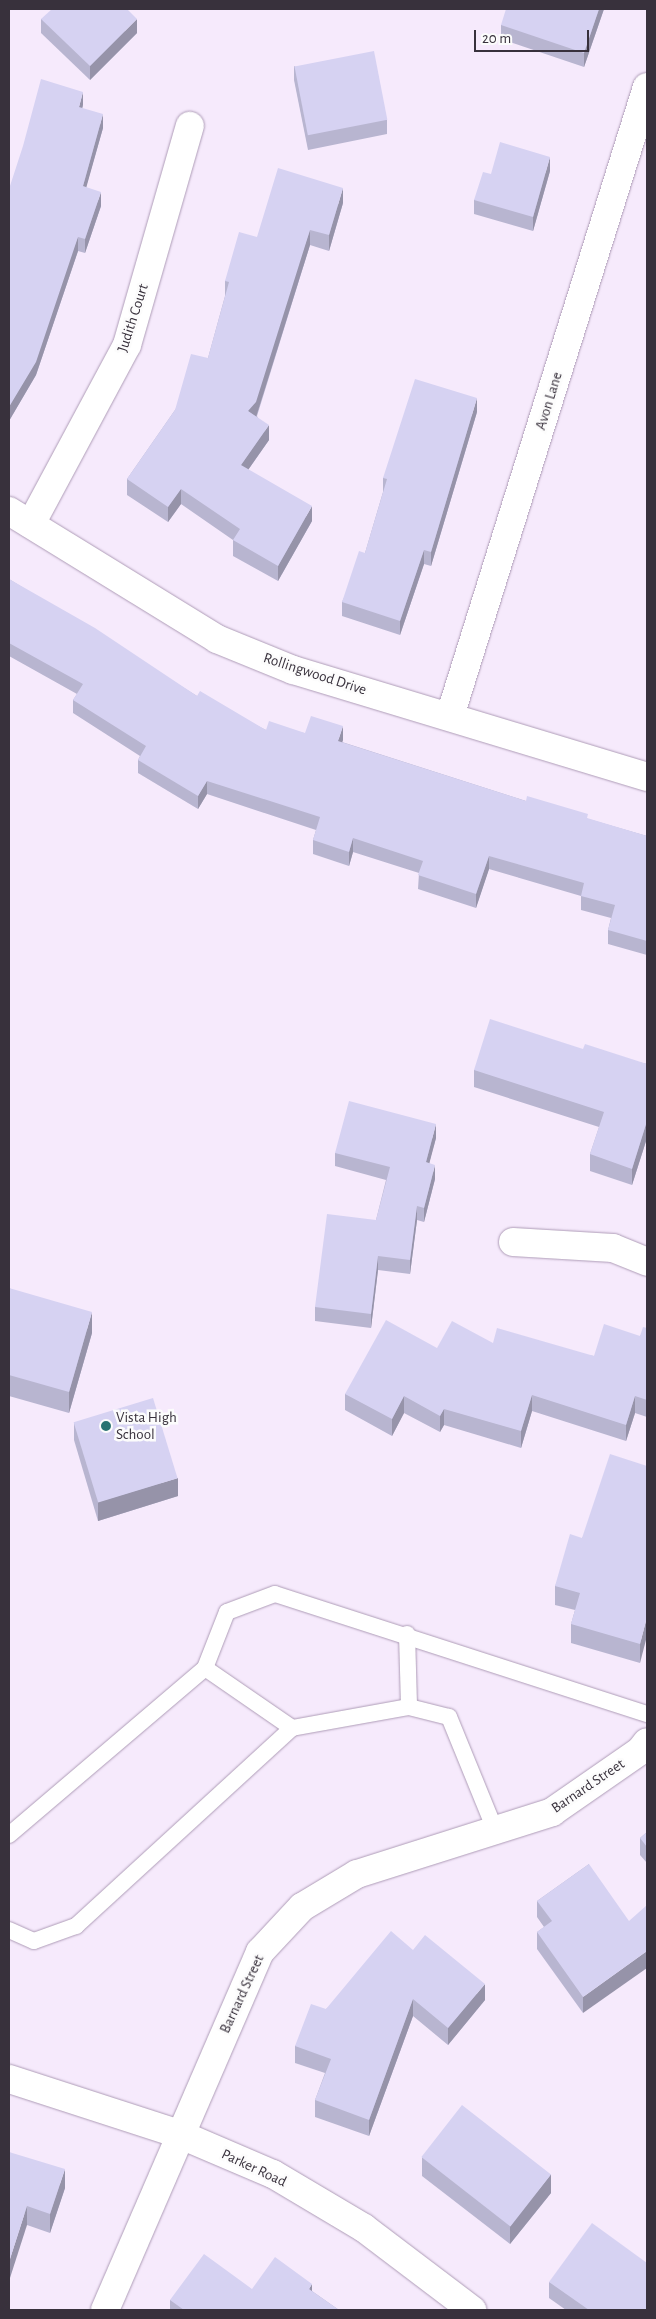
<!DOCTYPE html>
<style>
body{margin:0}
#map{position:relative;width:656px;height:2319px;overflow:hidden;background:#f6eafc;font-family:"Alegreya Sans",sans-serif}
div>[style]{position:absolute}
.roads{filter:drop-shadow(0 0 1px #ae9cb7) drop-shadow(0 0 1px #ae9cb7)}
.service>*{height:16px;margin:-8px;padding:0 8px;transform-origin:8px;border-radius:8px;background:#fff}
.minor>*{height:28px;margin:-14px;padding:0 14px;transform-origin:14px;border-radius:14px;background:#fff}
.wall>*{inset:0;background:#b8b5d0}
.shaded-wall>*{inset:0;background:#9693a9}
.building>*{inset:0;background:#d6d2f2;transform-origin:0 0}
.dots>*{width:14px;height:14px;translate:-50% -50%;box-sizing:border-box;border:2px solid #fcfcfc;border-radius:50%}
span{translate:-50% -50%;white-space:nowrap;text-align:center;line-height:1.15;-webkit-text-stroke:5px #fcfcfc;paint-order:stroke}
.street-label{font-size:15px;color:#38313c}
.poi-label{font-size:15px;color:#38313c}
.left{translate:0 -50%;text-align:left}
.frame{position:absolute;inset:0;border:10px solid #38313c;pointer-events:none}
.scale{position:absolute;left:474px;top:30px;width:115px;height:22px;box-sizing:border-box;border:2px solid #38313c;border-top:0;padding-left:6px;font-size:15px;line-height:18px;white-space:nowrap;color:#38313c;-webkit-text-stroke:4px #fcfcfc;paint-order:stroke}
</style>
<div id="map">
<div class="roads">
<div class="service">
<i style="left:407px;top:1634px;width:73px;rotate:88.4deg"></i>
<i style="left:205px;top:1668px;width:106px;rotate:34.6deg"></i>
<i style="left:9px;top:1835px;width:257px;rotate:-40.4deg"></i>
<i style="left:205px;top:1668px;width:60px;rotate:-68.6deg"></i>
<i style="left:227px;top:1612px;width:51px;rotate:-20.6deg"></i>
<i style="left:275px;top:1594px;width:391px;rotate:17.9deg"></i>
<i style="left:9px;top:1930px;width:27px;rotate:24deg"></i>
<i style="left:34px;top:1941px;width:45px;rotate:-19.7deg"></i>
<i style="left:76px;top:1926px;width:293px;rotate:-42.5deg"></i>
<i style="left:292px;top:1728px;width:119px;rotate:-10.2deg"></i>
<i style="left:409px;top:1707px;width:41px;rotate:14deg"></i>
<i style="left:449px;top:1717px;width:122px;rotate:67.8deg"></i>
</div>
<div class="minor">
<i style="left:9px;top:511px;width:244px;rotate:31.6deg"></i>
<i style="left:217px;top:639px;width:82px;rotate:22.2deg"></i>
<i style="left:293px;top:670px;width:370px;rotate:16.8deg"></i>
<i style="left:31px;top:524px;width:203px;rotate:-61.8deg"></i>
<i style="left:127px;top:345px;width:228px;rotate:-74deg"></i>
<i style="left:450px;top:716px;width:659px;rotate:-72.61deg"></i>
<i style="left:513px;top:1242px;width:100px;rotate:3.4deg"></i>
<i style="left:613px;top:1248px;width:37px;rotate:22deg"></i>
<i style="left:9px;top:2079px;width:179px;rotate:17.9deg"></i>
<i style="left:179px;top:2134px;width:102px;rotate:23.1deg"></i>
<i style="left:273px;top:2174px;width:106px;rotate:30.7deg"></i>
<i style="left:364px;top:2228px;width:136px;rotate:37.2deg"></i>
<i style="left:105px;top:2310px;width:390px;rotate:-66.6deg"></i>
<i style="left:260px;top:1952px;width:62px;rotate:-47deg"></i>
<i style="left:302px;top:1907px;width:64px;rotate:-31deg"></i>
<i style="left:357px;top:1874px;width:205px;rotate:-17.6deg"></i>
<i style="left:552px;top:1812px;width:107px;rotate:-34.7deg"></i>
<i style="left:640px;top:1751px;width:11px;rotate:-52deg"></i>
</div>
</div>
<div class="wall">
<i style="clip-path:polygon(604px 9px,584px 67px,501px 39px,501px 25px)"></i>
<i style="clip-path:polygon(41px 19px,137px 33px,90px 80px,41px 33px)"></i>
<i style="clip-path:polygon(294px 66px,387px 120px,387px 134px,308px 150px,294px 80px)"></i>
<i style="clip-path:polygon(83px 105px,82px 108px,103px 128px,86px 187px,101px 206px,85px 253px,78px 251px,36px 375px,9px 421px,9px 189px)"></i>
<i style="clip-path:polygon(550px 171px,533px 231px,474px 214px,474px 200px)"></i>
<i style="clip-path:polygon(343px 203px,329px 251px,310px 245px,257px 416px,269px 440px,248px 470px,312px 521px,278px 581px,233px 556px,233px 540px,181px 504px,168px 522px,127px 495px,127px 479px,175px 410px,208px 358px,225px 296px,225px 281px,257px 237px)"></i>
<i style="clip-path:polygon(477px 412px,431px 566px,424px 564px,400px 635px,342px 616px,342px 602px,365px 553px,383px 492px,383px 478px)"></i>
<i style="clip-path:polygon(9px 579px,197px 696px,266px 730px,305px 733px,343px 740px,342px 742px,526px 801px,647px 836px,647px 955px,608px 944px,608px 930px,611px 918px,581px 910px,581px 896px,489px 869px,476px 908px,418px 889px,419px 873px,353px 852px,349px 866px,313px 854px,313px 840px,316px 830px,207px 794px,198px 809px,138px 773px,138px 760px,140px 756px,73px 713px,73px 700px,77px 694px,9px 656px)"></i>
<i style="clip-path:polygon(583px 1049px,647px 1064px,647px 1138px,632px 1185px,590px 1171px,590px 1154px,599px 1127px,474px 1087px,474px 1070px)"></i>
<i style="clip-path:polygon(436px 1138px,429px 1163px,435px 1179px,424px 1222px,417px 1220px,410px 1274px,378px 1270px,371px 1328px,315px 1321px,315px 1307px,376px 1220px,386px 1180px,335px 1166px,335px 1153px)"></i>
<i style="clip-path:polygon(9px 1288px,92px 1333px,69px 1413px,9px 1396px)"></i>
<i style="clip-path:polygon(647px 1328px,647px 1417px,635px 1413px,626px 1441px,532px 1411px,521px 1448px,444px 1425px,440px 1432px,404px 1413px,392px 1436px,345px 1410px,345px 1394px,437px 1348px,493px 1343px,594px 1356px,640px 1336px)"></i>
<i style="clip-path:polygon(74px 1422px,178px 1496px,98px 1521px,74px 1440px)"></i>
<i style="clip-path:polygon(647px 1466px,640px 1663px,571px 1643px,571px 1624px,575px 1610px,555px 1605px,555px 1586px,582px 1538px)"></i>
<i style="clip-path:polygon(647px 1832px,647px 1863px,640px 1855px,640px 1838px)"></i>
<i style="clip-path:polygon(589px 1864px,583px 2013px,537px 1949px,537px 1932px,544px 1927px,537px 1917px,537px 1901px)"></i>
<i style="clip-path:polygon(413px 1950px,485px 2000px,448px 2045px,413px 2016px,369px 2136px,315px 2117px,315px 2100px,325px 2073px,295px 2063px,295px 2046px,326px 2009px)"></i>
<i style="clip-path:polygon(9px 2152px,65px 2188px,50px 2233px,27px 2225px)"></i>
<i style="clip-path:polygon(422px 2157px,551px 2193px,510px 2244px,422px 2176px)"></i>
<i style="clip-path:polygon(549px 2282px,647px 2310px,566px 2310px,549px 2298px)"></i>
<i style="clip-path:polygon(312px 2291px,339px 2310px,170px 2310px,170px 2300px)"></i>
</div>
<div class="shaded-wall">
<i style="clip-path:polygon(599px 9px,604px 9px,584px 67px,584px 53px)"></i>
<i style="clip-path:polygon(137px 19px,137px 33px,90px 80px,90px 66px)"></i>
<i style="clip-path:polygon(83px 92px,83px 105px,79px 121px,79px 107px)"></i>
<i style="clip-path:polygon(103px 114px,103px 128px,83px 199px,83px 186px)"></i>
<i style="clip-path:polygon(550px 157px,550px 171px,533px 231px,533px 217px)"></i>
<i style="clip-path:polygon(343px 188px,343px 203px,329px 251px,329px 235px)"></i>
<i style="clip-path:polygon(101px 192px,101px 206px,85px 253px,85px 239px)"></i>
<i style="clip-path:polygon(310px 230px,310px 245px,256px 417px,248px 411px)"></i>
<i style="clip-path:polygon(78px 237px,78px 251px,36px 375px,9px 421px,9px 407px)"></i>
<i style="clip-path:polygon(477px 398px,477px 412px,431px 566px,431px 552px)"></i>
<i style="clip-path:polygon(269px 425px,269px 440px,241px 480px,241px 465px)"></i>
<i style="clip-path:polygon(181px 489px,181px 504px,168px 522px,168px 507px)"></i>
<i style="clip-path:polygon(312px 506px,312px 521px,278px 581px,278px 566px)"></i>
<i style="clip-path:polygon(424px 550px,424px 564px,400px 635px,400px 621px)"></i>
<i style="clip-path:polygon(343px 726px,343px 740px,338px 754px,338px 741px)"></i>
<i style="clip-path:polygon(207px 781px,207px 794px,198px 809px,198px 796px)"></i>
<i style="clip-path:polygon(353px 838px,353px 852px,349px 866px,349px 852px)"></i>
<i style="clip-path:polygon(489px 856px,489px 869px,476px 908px,476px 894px)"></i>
<i style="clip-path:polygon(647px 1121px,647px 1138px,632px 1185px,632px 1169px)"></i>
<i style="clip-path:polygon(436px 1124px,436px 1138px,426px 1176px,426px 1162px)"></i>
<i style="clip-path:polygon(435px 1165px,435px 1179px,424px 1222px,424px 1208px)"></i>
<i style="clip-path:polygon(417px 1206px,417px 1220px,410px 1274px,410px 1260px)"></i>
<i style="clip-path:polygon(378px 1256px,378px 1270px,371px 1328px,371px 1314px)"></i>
<i style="clip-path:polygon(92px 1312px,92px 1333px,69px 1413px,69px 1392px)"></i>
<i style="clip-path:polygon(532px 1395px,532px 1411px,521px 1448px,521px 1431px)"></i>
<i style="clip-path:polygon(404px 1396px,404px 1413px,392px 1436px,392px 1419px)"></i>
<i style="clip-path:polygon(635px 1396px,635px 1413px,626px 1441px,626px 1425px)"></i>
<i style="clip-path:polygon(444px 1409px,444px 1425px,440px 1432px,440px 1416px)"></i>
<i style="clip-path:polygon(178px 1478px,178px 1496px,98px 1521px,98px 1502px)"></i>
<i style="clip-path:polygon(647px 1617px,647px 1636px,640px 1663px,640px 1644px)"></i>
<i style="clip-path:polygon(647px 1951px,647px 1968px,583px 2013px,583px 1997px)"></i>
<i style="clip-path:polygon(485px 1984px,485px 2000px,448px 2045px,448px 2028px)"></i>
<i style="clip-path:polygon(413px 1999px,413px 2016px,369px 2136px,369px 2120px)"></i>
<i style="clip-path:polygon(65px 2169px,65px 2188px,50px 2233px,50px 2214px)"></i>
<i style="clip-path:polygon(551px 2174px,551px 2193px,510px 2244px,510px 2226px)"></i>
<i style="clip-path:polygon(27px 2206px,27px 2225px,9px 2281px,9px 2262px)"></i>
<i style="clip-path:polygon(312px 2284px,312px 2301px,309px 2289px)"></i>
</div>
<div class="building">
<i style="clip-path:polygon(52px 9px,127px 9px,137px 19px,90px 66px,41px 19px)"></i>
<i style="clip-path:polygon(506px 9px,599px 9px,584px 53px,501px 25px)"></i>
<i style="left:374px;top:51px;width:70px;height:81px;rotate:79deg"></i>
<i style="clip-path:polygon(41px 79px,83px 92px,79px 107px,103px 114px,83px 186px,101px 192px,85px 239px,78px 237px,36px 362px,9px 407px,9px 189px,23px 146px)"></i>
<i style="clip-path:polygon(500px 142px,550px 157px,533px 217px,474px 200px,483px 172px,491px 174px)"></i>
<i style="clip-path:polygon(278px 168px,343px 188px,329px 235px,310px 230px,256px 402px,248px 411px,269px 425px,241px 465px,312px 506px,278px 566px,233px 540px,240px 529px,181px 489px,168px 507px,127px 479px,175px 410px,191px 354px,208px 358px,229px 282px,225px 281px,239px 232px,257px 237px)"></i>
<i style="clip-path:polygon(415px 379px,477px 398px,431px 552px,424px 550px,400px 621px,342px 602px,359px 551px,365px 553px,387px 479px,383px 478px)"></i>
<i style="clip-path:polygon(9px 579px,95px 628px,197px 696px,200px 691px,266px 730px,269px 721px,305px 733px,311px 716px,343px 726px,338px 741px,526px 801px,527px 796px,588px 814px,587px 818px,647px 836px,647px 941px,608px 930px,615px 905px,581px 896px,584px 883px,489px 856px,476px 894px,418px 875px,423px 861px,353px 838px,349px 852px,313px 840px,320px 817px,207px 781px,198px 796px,138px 760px,146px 746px,73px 700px,83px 684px,9px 643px)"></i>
<i style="clip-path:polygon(490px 1019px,583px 1049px,585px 1044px,647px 1064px,647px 1121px,632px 1169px,590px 1154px,604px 1112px,474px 1070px)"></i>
<i style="clip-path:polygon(349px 1101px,436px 1124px,426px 1162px,435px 1165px,424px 1208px,417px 1206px,410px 1260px,378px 1256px,371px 1314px,315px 1307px,327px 1214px,376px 1220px,390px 1167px,335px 1153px)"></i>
<i style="clip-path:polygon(9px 1288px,92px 1312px,69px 1392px,9px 1375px)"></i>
<i style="clip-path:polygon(386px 1320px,437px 1348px,452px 1321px,493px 1343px,497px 1328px,594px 1356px,604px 1324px,640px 1336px,643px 1327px,647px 1328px,647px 1400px,635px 1396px,626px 1425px,532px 1395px,521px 1431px,444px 1409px,440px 1416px,404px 1396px,392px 1419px,345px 1394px)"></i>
<i style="left:153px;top:1398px;width:84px;height:83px;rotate:73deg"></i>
<i style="clip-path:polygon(610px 1454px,647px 1466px,647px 1617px,640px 1644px,571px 1624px,580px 1593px,555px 1586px,570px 1534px,582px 1538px)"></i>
<i style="clip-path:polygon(647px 1832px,647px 1847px,640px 1838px)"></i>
<i style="clip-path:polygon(589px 1864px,629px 1921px,647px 1905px,647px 1951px,583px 1997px,537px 1932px,552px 1921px,537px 1901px)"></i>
<i style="clip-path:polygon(391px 1931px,413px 1950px,425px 1935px,485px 1984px,448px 2028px,413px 1999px,369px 2120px,315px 2100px,331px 2059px,295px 2046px,311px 2004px,326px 2009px)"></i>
<i style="left:462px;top:2105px;width:113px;height:66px;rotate:38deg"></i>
<i style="clip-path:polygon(9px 2152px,65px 2169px,50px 2214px,27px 2206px,9px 2262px)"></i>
<i style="clip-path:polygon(592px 2223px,647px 2263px,647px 2310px,589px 2310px,549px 2282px)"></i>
<i style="clip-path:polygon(204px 2254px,252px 2289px,275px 2257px,312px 2284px,309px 2289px,339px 2310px,184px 2310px,170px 2300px)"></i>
</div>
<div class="dots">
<i style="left:106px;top:1426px;background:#297372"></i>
</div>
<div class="street-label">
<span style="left:133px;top:318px;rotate:-72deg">Judith Court</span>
<span style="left:549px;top:401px;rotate:-73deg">Avon Lane</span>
<span style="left:315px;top:674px;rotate:18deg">Rollingwood Drive</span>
<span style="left:588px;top:1786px;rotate:-34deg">Barnard Street</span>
<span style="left:242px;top:1994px;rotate:-65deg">Barnard Street</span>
<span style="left:254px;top:2168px;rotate:25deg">Parker Road</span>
</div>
<div class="poi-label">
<span class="left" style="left:116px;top:1426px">Vista High<br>School</span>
</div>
<div class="frame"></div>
<div class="scale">20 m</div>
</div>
